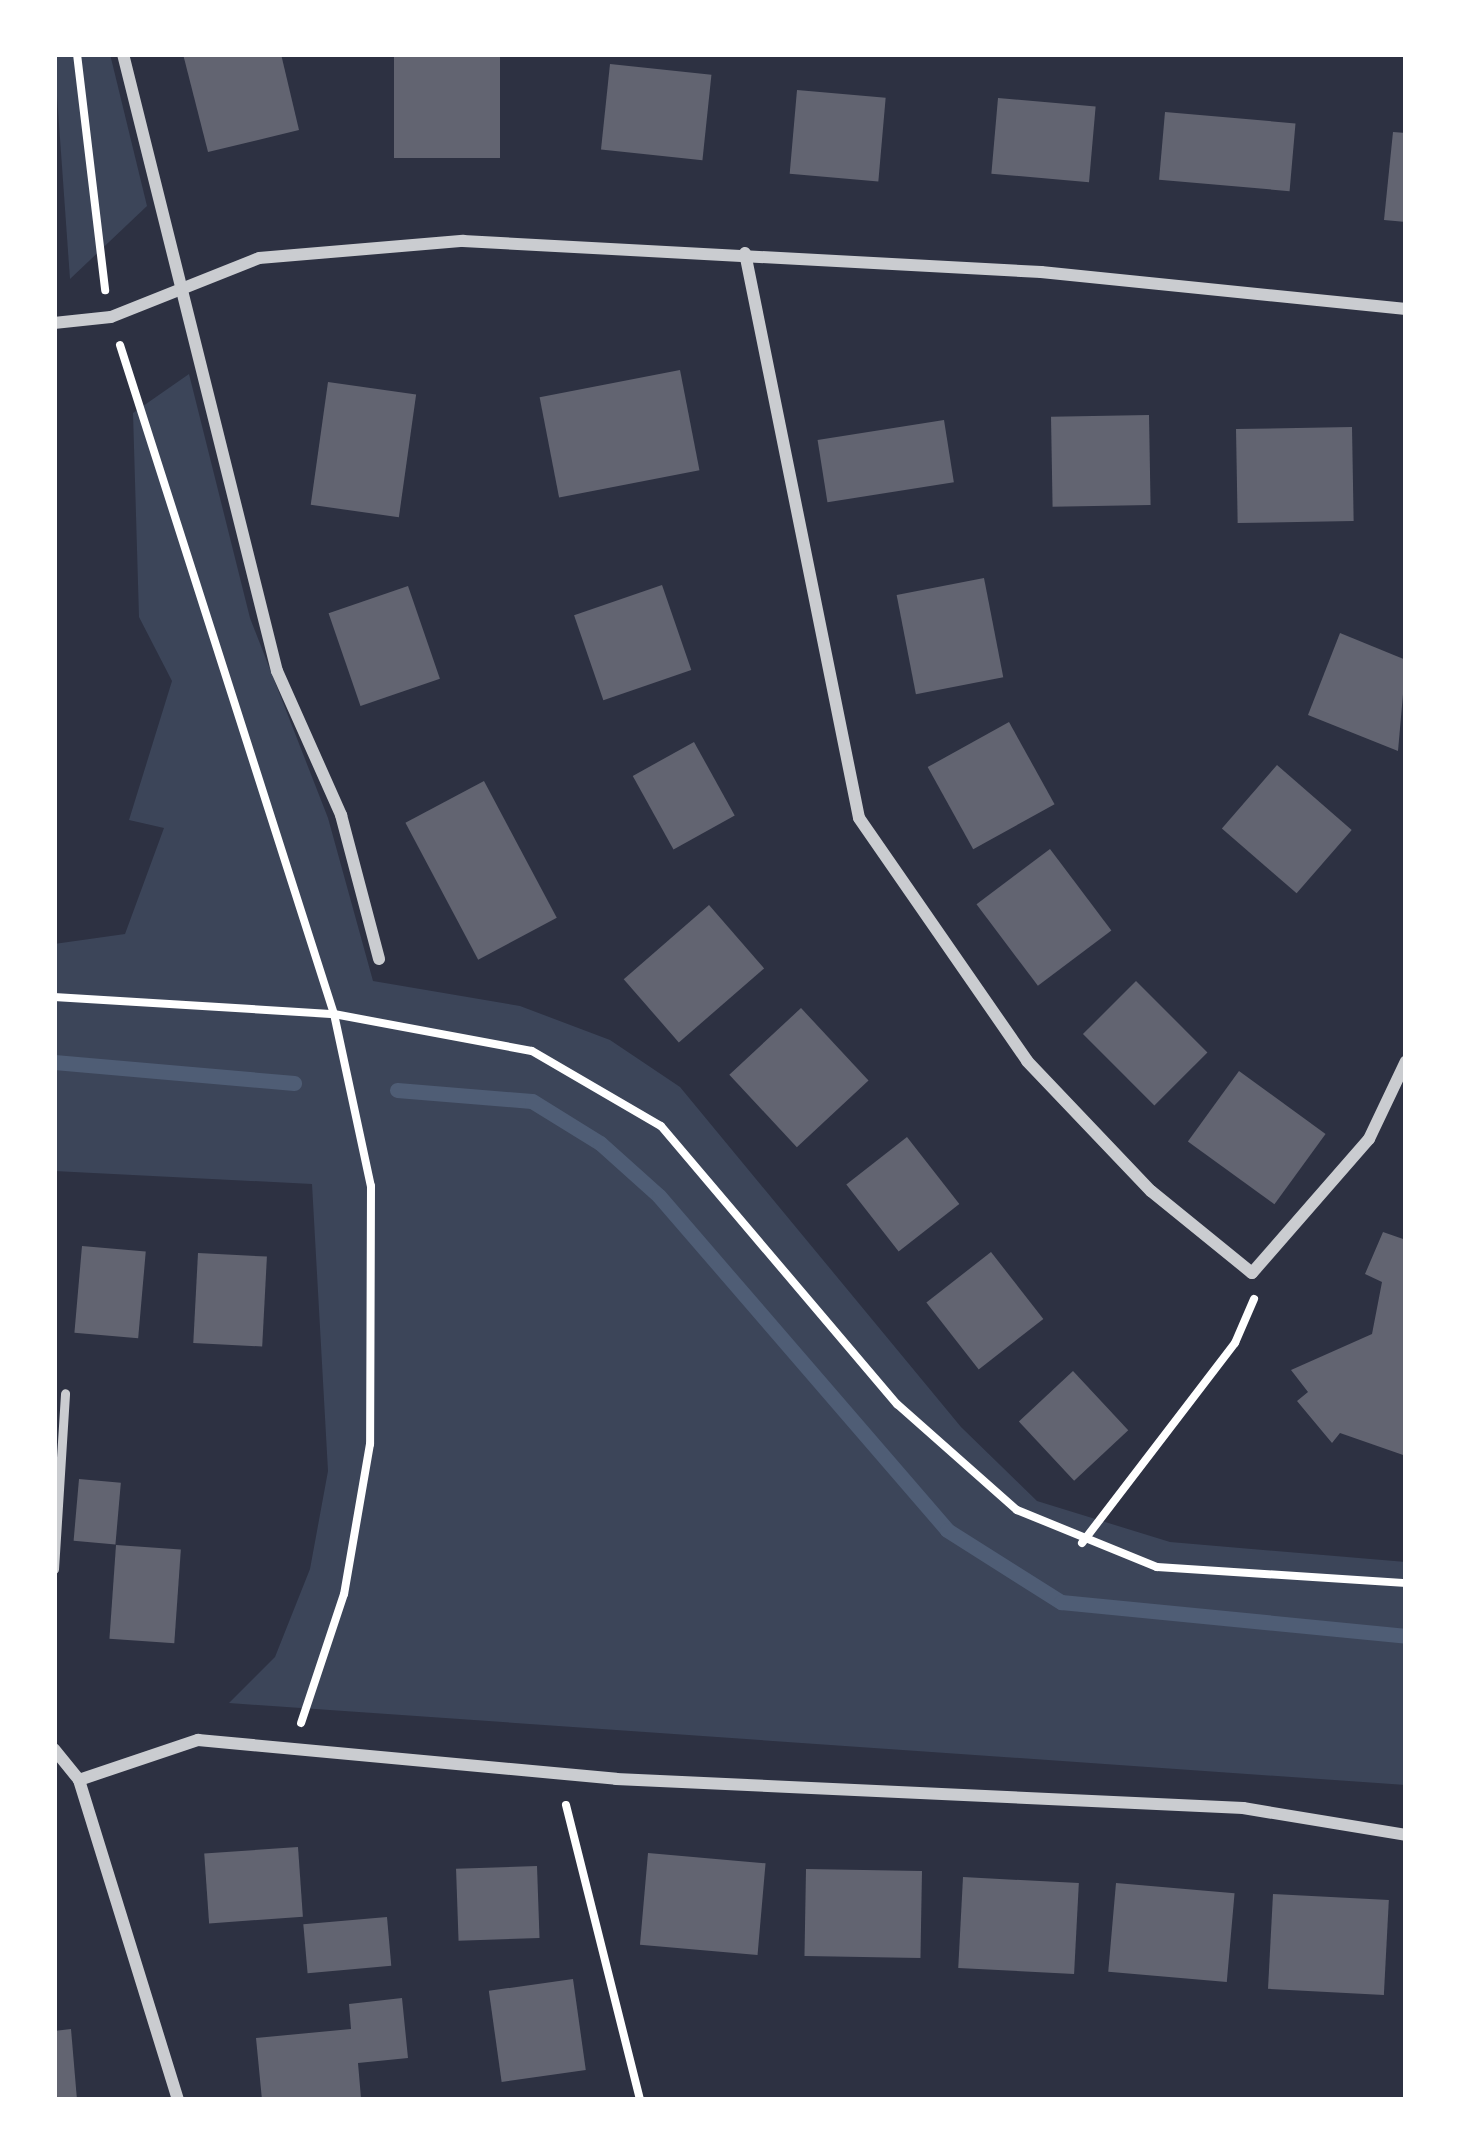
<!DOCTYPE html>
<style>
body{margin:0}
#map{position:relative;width:1460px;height:2154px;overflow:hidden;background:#2d3142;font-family:Overpass,sans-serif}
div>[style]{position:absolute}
.green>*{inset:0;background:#3c4559}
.stream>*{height:15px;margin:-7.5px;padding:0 7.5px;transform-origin:7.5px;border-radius:7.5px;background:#4f5d75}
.building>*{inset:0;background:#626471;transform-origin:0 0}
.path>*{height:8px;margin:-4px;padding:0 4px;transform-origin:4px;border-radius:4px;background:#fff}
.service>*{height:9px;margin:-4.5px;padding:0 4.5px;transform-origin:4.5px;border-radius:4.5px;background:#caccd0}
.minor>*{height:12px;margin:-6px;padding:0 6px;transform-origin:6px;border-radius:6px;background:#caccd0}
span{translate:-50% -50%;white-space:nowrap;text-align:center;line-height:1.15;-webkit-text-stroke:9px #fff;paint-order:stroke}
.frame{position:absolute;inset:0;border:57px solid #fff;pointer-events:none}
</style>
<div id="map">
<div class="green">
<i style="clip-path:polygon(54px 54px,110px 54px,147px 206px,70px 279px)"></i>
<i style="clip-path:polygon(189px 374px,250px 618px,328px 818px,373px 981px,520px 1006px,610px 1040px,680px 1087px,961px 1427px,1037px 1501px,1170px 1542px,1406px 1562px,1406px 1785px,229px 1703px,275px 1657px,310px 1569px,328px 1471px,312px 1184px,54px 1171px,54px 944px,125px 934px,164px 828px,129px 820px,172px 681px,139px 617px,133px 413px)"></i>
</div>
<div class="stream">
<i style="left:54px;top:1062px;width:241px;rotate:5deg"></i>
<i style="left:397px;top:1090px;width:135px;rotate:4.7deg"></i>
<i style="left:532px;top:1101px;width:80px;rotate:31.7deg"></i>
<i style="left:600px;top:1143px;width:79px;rotate:41.9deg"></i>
<i style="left:659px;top:1196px;width:441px;rotate:49.2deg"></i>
<i style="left:947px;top:1530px;width:135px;rotate:32.3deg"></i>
<i style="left:1061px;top:1602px;width:347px;rotate:5.6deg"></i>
</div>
<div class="building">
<i style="clip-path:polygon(183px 54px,281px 54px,299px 130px,208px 152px)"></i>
<i style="left:394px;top:54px;width:106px;height:104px"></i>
<i style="left:610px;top:64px;width:102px;height:86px;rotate:6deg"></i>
<i style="left:797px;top:90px;width:89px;height:84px;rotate:5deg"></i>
<i style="left:998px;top:98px;width:98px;height:76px;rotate:5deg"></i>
<i style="left:1165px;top:112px;width:131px;height:68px;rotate:5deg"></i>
<i style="clip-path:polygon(1393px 132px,1406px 133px,1406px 222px,1384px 220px)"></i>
<i style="left:680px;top:370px;width:102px;height:143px;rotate:79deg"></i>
<i style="left:328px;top:382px;width:89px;height:124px;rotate:8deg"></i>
<i style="left:1149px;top:415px;width:90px;height:98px;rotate:89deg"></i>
<i style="left:944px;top:420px;width:63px;height:128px;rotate:81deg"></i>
<i style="left:1352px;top:427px;width:94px;height:116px;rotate:89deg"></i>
<i style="left:984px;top:578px;width:101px;height:89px;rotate:79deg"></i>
<i style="left:662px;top:585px;width:90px;height:93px;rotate:71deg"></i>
<i style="left:408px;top:586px;width:98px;height:84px;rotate:71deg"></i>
<i style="clip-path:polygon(1340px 633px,1406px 660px,1398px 751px,1308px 715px)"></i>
<i style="left:1009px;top:722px;width:94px;height:93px;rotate:61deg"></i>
<i style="left:694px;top:742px;width:84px;height:70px;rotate:61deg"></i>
<i style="left:1277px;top:765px;width:99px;height:84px;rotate:41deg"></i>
<i style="left:484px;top:781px;width:155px;height:89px;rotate:62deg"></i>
<i style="left:1050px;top:849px;width:102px;height:92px;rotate:53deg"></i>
<i style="left:709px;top:905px;width:84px;height:113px;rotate:49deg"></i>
<i style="left:1136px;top:981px;width:101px;height:75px;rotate:45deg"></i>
<i style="left:801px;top:1008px;width:99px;height:98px;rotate:47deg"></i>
<i style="left:1239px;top:1071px;width:107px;height:87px;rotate:36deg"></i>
<i style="left:907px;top:1137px;width:85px;height:77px;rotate:52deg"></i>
<i style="clip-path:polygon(1383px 1232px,1406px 1240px,1406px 1456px,1340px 1433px,1332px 1443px,1297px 1401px,1308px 1392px,1291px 1370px,1372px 1334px,1382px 1282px,1365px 1274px)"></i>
<i style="left:82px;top:1246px;width:64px;height:87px;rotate:5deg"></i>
<i style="left:991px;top:1252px;width:85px;height:82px;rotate:52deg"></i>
<i style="left:198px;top:1253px;width:69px;height:90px;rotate:3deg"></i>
<i style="left:1073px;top:1371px;width:81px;height:74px;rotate:47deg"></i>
<i style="left:79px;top:1479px;width:42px;height:62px;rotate:5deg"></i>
<i style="left:116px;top:1545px;width:65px;height:94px;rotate:4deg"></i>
<i style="left:298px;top:1847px;width:70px;height:94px;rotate:86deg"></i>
<i style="left:648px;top:1853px;width:118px;height:92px;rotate:5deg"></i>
<i style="left:537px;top:1866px;width:72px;height:81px;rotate:88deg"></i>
<i style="left:806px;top:1869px;width:116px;height:87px;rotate:1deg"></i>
<i style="left:963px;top:1877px;width:116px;height:91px;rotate:3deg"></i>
<i style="left:1116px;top:1883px;width:119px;height:89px;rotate:5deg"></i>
<i style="left:1273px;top:1894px;width:116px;height:95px;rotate:3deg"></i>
<i style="left:387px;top:1917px;width:49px;height:84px;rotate:85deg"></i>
<i style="left:573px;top:1979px;width:92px;height:85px;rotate:82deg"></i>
<i style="clip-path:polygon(402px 1998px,408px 2058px,358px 2063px,361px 2098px,262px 2100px,256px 2038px,351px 2029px,349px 2004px)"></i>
<i style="clip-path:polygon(71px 2029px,77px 2100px,54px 2100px,54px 2031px)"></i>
</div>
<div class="path">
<i style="left:77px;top:54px;width:238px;rotate:83.2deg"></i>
<i style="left:120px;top:345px;width:702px;rotate:72.26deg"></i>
<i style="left:334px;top:1014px;width:176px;rotate:77.9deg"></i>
<i style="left:371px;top:1186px;width:258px;rotate:90.2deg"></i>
<i style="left:370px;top:1444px;width:152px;rotate:99.8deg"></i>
<i style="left:344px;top:1594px;width:136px;rotate:108.4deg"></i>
<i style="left:54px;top:997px;width:281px;rotate:3.5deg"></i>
<i style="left:334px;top:1014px;width:201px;rotate:10.6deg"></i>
<i style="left:532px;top:1051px;width:149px;rotate:30.2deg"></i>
<i style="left:661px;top:1126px;width:365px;rotate:49.7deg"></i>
<i style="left:897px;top:1404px;width:160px;rotate:41.5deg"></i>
<i style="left:1017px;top:1510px;width:151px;rotate:22.2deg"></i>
<i style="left:1157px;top:1567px;width:250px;rotate:3.7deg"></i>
<i style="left:1082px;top:1543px;width:252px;rotate:-52.6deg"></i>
<i style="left:1235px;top:1343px;width:48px;rotate:-66.6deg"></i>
<i style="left:566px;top:1805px;width:304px;rotate:75.9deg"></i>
</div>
<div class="service">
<i style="left:54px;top:1569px;width:176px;rotate:-86.4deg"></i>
</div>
<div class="minor">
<i style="left:123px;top:54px;width:636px;rotate:75.99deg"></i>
<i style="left:277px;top:671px;width:158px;rotate:66deg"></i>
<i style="left:341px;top:815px;width:149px;rotate:75.2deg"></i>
<i style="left:745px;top:253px;width:576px;rotate:78.59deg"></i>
<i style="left:859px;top:818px;width:295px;rotate:55.3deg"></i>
<i style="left:1027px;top:1061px;width:180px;rotate:46.4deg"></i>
<i style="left:1151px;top:1191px;width:130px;rotate:39.1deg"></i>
<i style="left:1252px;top:1273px;width:178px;rotate:-48.9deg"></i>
<i style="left:1369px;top:1139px;width:86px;rotate:-64.6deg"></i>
<i style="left:54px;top:323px;width:57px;rotate:-6deg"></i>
<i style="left:111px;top:317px;width:159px;rotate:-21.7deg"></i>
<i style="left:259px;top:258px;width:205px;rotate:-4.8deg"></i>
<i style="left:463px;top:241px;width:579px;rotate:3.07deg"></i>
<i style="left:1041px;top:272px;width:367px;rotate:5.8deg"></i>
<i style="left:54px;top:1749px;width:40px;rotate:51deg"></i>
<i style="left:79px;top:1780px;width:335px;rotate:72.8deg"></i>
<i style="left:79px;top:1780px;width:126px;rotate:-18.6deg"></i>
<i style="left:198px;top:1740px;width:420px;rotate:5.3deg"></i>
<i style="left:616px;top:1779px;width:628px;rotate:2.65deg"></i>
<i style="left:1243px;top:1808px;width:165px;rotate:9.4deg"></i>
</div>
<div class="frame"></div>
</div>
